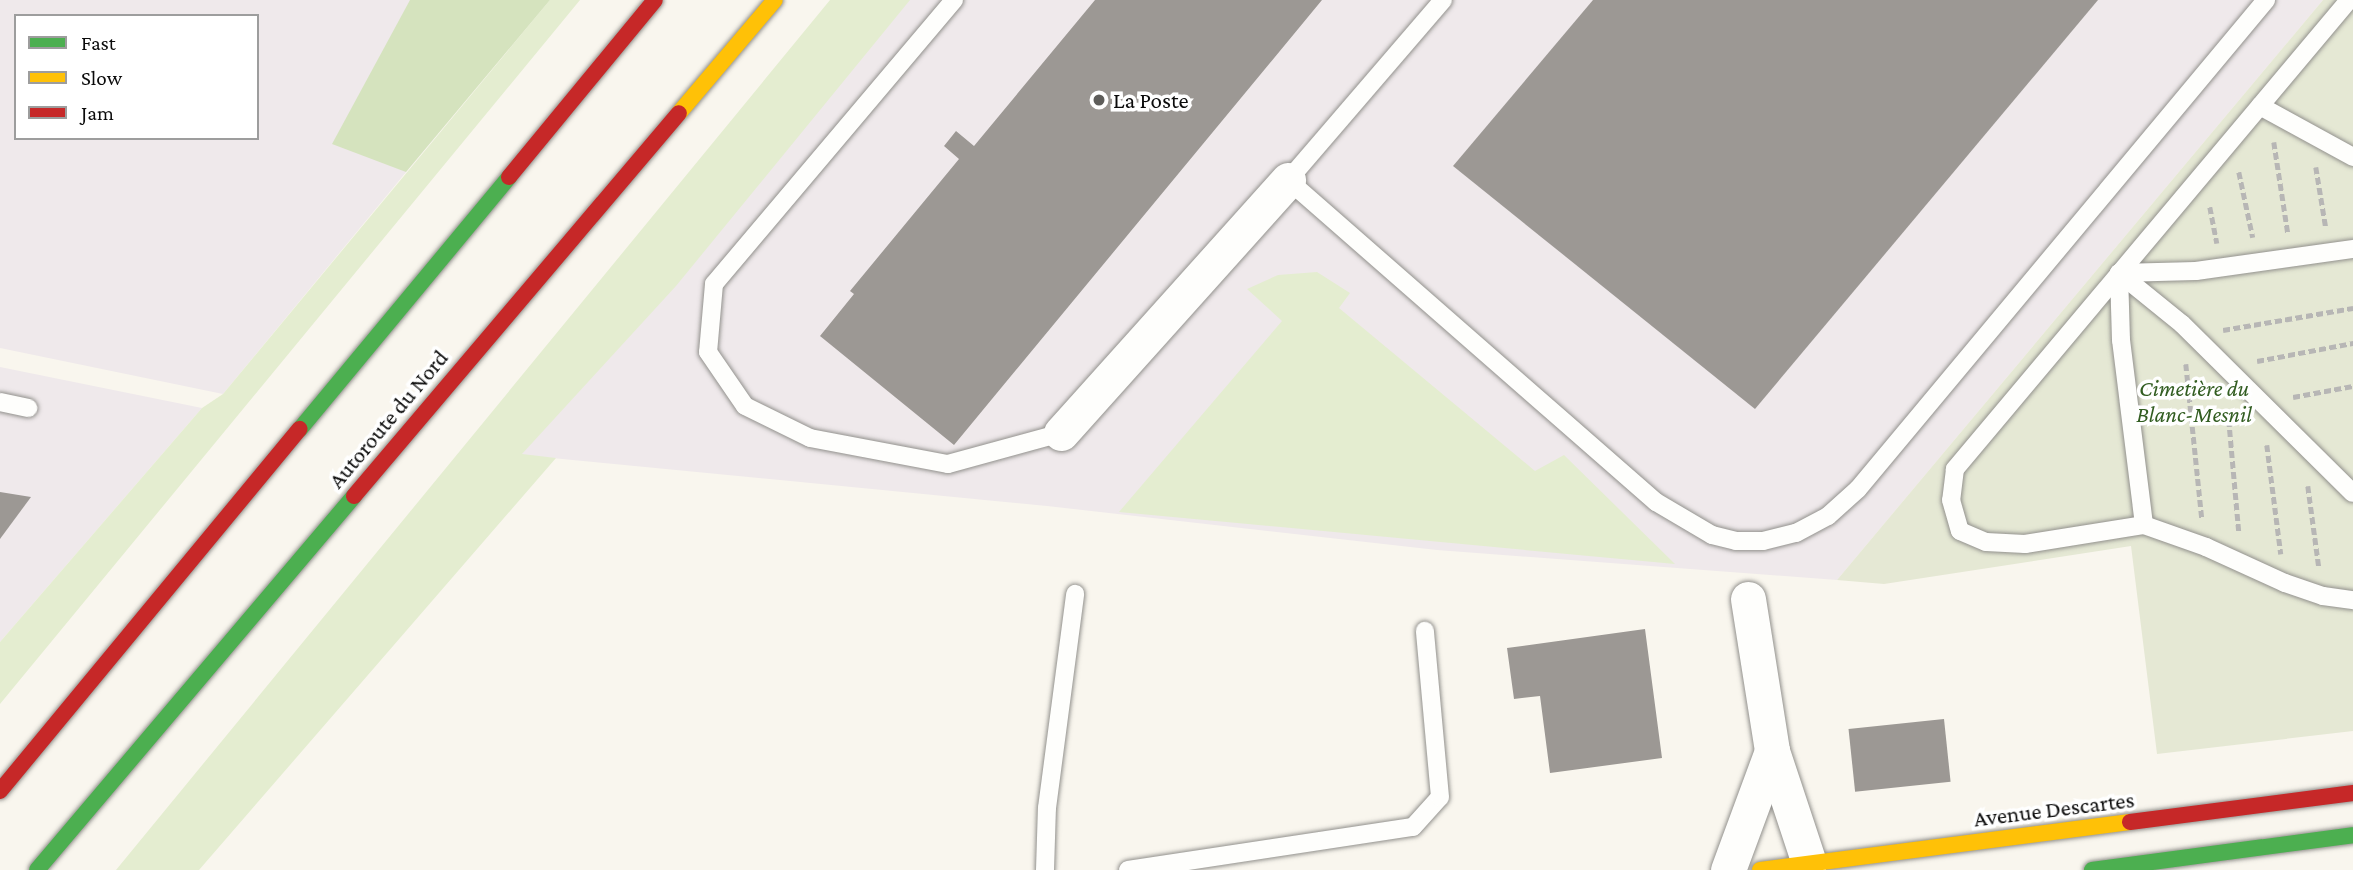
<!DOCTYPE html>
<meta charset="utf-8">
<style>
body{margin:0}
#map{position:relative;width:2353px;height:870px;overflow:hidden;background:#f9f6ee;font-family:"Crimson Pro",serif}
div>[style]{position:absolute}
.industrial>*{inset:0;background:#efe9eb}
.green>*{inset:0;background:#e4edd0}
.forest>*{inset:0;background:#d5e3be}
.cemetery>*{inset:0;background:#e5e8d4}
.building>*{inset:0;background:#9c9894;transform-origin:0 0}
.path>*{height:4.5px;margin-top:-2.25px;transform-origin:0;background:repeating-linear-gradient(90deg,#b7b6b5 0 7px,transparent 0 10.5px)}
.roads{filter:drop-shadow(0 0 2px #92918d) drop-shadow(0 0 2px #92918d)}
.lane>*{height:18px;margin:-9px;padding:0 9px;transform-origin:9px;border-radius:9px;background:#fefefc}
.street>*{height:35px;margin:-17.5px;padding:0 17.5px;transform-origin:17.5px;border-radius:17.5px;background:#fefefc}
.fast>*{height:16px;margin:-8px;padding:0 8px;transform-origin:8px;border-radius:8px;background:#4caf50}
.slow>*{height:16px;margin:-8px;padding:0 8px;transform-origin:8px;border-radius:8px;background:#ffc107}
.jam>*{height:16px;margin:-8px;padding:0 8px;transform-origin:8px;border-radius:8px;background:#c62828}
.dots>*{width:19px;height:19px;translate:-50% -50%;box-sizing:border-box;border:4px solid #fff;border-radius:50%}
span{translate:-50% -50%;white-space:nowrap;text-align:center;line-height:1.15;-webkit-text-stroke:7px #fff;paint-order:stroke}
.poi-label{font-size:23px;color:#0b0b0b}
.left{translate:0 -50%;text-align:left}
.park-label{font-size:23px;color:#325d21;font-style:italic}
.street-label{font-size:23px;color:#0b0b0b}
.legend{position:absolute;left:14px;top:14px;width:245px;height:126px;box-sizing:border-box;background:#fff;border:2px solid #9d9d9d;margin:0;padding:9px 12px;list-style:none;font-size:21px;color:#0b0b0b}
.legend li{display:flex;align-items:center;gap:14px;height:35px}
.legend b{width:35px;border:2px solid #9d9d9d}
</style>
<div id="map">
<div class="industrial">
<i style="clip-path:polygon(evenodd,0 0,548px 0,223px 394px,0 348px,0 0,16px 16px,257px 16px,257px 138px,16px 138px,16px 16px)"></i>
<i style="clip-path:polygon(836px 0,2323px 0,1837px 580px,1437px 550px,1047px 506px,521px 455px)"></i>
<i style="clip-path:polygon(0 367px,202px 408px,0 642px)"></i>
</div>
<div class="green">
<i style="clip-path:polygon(550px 0,580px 0,0 704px,0 642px,202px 408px,223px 394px)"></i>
<i style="clip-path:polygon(830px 0,910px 0,676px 286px,522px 454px,556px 458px,199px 870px,116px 870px)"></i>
<i style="clip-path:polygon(1317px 272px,1350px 293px,1339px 308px,1535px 471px,1564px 455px,1675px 564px,1119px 512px,1282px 321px,1247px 289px,1278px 275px)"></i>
</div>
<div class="forest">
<i style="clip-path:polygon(410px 0,550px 0,406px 172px,332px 144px)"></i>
</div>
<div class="cemetery">
<i style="clip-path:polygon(2323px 0,2353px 0,2353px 731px,2157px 754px,2131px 546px,1884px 584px,1837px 580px)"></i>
</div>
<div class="building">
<i style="clip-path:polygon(1095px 0,1322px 0,954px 445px,820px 336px,854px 294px,850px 291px,959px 159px,944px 146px,956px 131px,974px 146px)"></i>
<i style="clip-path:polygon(1593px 0,2098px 0,1755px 409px,1453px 166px)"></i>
<i style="clip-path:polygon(0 492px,31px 497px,0 539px)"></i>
<i style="clip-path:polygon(1645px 629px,1662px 758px,1550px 773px,1540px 696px,1514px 699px,1507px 648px)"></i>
<i style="left:1944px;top:719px;width:63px;height:96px;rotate:84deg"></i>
</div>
<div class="path">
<i style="left:2274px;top:142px;width:93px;rotate:81.3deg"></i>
<i style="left:2316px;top:167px;width:62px;rotate:80.7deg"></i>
<i style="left:2239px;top:172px;width:67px;rotate:78deg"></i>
<i style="left:2210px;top:207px;width:37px;rotate:79deg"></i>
<i style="left:2223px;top:330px;width:132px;rotate:-9.6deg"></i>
<i style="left:2257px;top:361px;width:98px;rotate:-10.6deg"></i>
<i style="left:2186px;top:364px;width:156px;rotate:84.1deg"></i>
<i style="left:2293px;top:397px;width:61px;rotate:-10.4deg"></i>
<i style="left:2228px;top:409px;width:123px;rotate:84.9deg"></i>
<i style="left:2267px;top:445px;width:110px;rotate:82.7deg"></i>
<i style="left:2308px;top:486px;width:82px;rotate:82.3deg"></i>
</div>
<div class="roads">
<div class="lane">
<i style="left:954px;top:0;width:372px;rotate:130.2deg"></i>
<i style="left:714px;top:284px;width:68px;rotate:95deg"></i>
<i style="left:708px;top:352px;width:65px;rotate:55.6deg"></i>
<i style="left:745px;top:406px;width:72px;rotate:26.2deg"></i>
<i style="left:810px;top:438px;width:140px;rotate:10.7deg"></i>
<i style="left:948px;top:464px;width:117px;rotate:-15.3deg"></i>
<i style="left:1443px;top:0;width:238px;rotate:130.7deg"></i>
<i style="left:1288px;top:180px;width:489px;rotate:41.2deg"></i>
<i style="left:1656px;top:502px;width:65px;rotate:30.5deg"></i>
<i style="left:1712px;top:535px;width:25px;rotate:14deg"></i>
<i style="left:1736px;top:541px;width:27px"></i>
<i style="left:1763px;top:541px;width:34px;rotate:-14deg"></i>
<i style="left:1796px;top:533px;width:36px;rotate:-28deg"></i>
<i style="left:1828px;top:516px;width:40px;rotate:-42deg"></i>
<i style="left:1858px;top:489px;width:637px;rotate:-50.16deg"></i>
<i style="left:2349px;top:0;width:613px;rotate:130.03deg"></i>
<i style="left:1955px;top:469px;width:31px;rotate:97deg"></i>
<i style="left:1951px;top:500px;width:32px;rotate:74deg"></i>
<i style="left:1960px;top:531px;width:28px;rotate:23deg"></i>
<i style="left:1986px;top:542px;width:39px;rotate:3deg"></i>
<i style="left:2025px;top:544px;width:121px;rotate:-9.1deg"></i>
<i style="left:2144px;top:525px;width:66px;rotate:19.5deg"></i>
<i style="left:2206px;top:547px;width:87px;rotate:24.5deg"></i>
<i style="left:2285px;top:583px;width:40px;rotate:18.9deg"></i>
<i style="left:2323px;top:596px;width:30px;rotate:8deg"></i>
<i style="left:2260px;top:106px;width:106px;rotate:28.7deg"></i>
<i style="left:2119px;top:273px;width:81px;rotate:39deg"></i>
<i style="left:2182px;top:324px;width:240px;rotate:44.7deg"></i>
<i style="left:2119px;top:273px;width:67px;rotate:88.3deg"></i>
<i style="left:2121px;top:340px;width:186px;rotate:82.9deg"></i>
<i style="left:2119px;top:273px;width:77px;rotate:-1.5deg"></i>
<i style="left:2196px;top:271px;width:159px;rotate:-8deg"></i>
<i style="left:0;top:402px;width:29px;rotate:12deg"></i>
<i style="left:1045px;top:870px;width:62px;rotate:-88.2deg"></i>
<i style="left:1047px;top:808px;width:216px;rotate:-82.5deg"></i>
<i style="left:1128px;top:870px;width:288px;rotate:-8.6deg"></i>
<i style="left:1413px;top:827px;width:40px;rotate:-48deg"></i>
<i style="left:1440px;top:797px;width:167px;rotate:-95.2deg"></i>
</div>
<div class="street">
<i style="left:1061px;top:433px;width:340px;rotate:-48.1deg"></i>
<i style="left:1748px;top:599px;width:154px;rotate:81deg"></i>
<i style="left:1772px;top:751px;width:118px;rotate:71.7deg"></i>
<i style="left:1728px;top:870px;width:127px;rotate:-69.7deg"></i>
</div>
<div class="fast">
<i style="left:300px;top:429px;width:327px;rotate:-50.3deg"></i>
<i style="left:37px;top:870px;width:490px;rotate:-49.7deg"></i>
<i style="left:2092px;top:870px;width:263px;rotate:-7.6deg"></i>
</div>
<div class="slow">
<i style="left:679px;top:113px;width:148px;rotate:-49.7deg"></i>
<i style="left:1760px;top:870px;width:373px;rotate:-7.4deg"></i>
</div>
<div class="jam">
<i style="left:509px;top:177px;width:229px;rotate:-50.5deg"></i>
<i style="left:354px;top:496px;width:502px;rotate:-49.68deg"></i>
<i style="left:0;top:791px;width:470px;rotate:-50.4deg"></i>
<i style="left:2130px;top:822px;width:225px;rotate:-7.4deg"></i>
</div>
</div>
<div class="dots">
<i style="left:1099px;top:100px;background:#5e5d5a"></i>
</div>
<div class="poi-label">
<span class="left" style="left:1113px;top:100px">La Poste</span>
</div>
<div class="park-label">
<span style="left:2194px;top:401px">Cimetière du<br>Blanc-Mesnil</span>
</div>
<div class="street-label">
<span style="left:388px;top:419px;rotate:-50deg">Autoroute du Nord</span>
<span style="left:2054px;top:809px;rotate:-7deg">Avenue Descartes</span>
</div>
<ul class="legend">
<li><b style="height:9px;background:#4caf50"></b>Fast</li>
<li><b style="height:9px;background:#ffc107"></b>Slow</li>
<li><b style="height:9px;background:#c62828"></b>Jam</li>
</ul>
</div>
